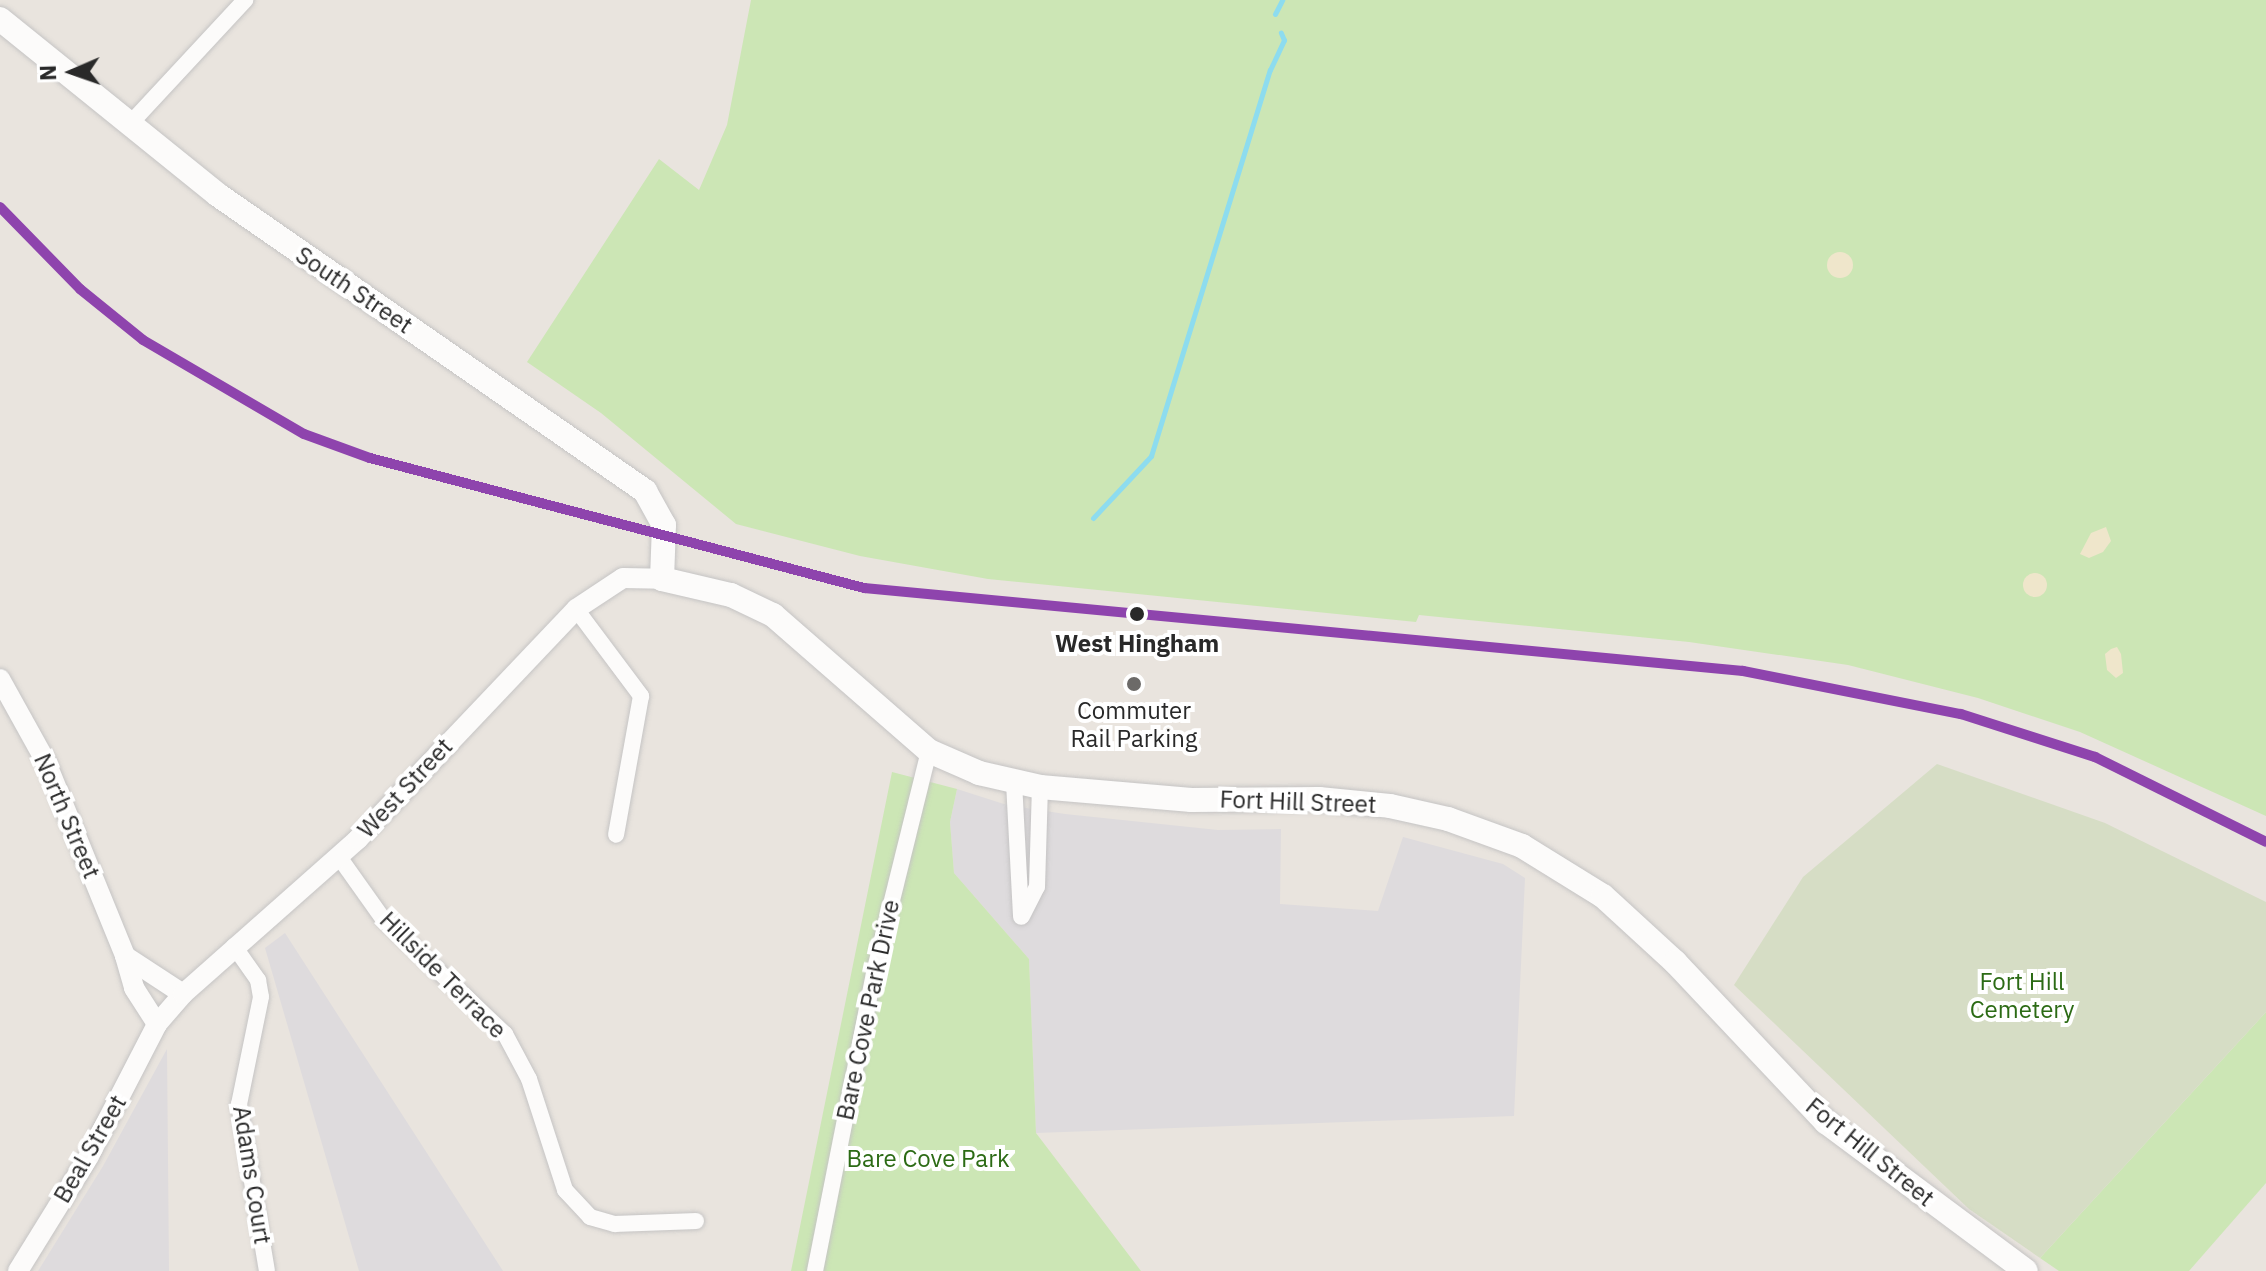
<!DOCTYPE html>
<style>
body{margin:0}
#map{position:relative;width:2266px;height:1271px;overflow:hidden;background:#e9e4de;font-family:"IBM Plex Sans",sans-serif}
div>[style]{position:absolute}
.industrial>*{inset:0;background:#dedbdd}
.green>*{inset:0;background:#cce6b5}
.sand>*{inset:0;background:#efe6cb}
.round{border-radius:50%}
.cemetery>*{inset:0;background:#d6ddc5}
.stream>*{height:5px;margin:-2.5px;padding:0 2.5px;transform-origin:2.5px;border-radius:2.5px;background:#8ddcef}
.roads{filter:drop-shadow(0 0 2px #c5c4c4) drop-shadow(0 0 2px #c5c4c4)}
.minor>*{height:16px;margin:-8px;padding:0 8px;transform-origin:8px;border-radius:8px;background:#fcfbfa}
.tertiary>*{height:20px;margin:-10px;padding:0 10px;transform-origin:10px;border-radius:10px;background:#fcfbfa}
.secondary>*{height:24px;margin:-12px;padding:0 12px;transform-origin:12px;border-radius:12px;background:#fcfbfa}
.rail-1>*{height:10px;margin:-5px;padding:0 5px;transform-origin:5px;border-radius:5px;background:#8e44ad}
.dots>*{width:22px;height:22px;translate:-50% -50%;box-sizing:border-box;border:4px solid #fff;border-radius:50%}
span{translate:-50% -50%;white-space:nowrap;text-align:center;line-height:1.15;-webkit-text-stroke:8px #fff;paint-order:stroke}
.street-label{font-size:24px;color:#292929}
.stop-label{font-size:24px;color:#292929;font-weight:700}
.poi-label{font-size:24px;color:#292929}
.park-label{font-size:24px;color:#2c6b15}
.north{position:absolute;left:32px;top:32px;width:80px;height:80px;-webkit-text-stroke:6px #fff;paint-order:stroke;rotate:268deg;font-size:22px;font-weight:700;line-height:32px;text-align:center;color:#292929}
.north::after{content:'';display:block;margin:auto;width:28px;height:36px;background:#292929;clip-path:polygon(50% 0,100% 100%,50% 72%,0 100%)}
</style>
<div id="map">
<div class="industrial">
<i style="clip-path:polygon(957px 789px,1007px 805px,1065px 814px,1218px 830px,1281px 829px,1280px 904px,1378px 911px,1403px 837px,1503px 864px,1525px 878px,1514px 1116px,1036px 1133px,1029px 959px,954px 873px,950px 822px)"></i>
<i style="clip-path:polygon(285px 933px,503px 1271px,359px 1271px,265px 948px)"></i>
<i style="clip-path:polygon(167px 1049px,169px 1271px,38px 1271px,103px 1166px)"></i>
</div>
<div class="green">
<i style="clip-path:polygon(751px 0,2266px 0,2266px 816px,2080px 732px,1978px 698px,1848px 665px,1689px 642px,1419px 615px,1416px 622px,988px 579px,860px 556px,736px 524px,601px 413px,527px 362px,659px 159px,699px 190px,727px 125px)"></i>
<i style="clip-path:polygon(892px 772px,957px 789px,950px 822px,954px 873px,1029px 959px,1036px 1133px,1141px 1271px,791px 1271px)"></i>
<i style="clip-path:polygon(2266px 1012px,2266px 1183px,2189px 1271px,2059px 1271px,2040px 1258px)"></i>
</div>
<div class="sand">
<i class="round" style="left:1827px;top:252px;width:26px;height:26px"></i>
<i style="clip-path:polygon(2106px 527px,2111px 541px,2103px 552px,2089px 558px,2080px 554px,2091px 533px)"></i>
<i class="round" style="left:2023px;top:573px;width:24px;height:24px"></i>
<i style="clip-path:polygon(2111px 649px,2117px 647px,2121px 654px,2123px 673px,2116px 678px,2107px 670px,2105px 654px)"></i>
</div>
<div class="cemetery">
<i style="clip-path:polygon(1937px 764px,2105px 823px,2266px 902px,2266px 1012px,2040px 1258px,1969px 1209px,1734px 985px,1803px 877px)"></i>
</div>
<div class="stream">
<i style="left:1275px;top:14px;width:16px;rotate:-63deg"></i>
<i style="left:1093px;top:518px;width:85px;rotate:-46.9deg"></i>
<i style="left:1151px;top:456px;width:404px;rotate:-72.9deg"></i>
<i style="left:1270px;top:70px;width:33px;rotate:-65deg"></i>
<i style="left:1284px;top:40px;width:8px;rotate:-113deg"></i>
</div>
<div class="roads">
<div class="minor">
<i style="left:129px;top:125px;width:171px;rotate:-47.1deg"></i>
<i style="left:576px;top:609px;width:109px;rotate:53.2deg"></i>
<i style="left:641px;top:696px;width:141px;rotate:100.2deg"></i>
<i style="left:1014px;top:782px;width:135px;rotate:87deg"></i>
<i style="left:339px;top:857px;width:76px;rotate:54.6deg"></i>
<i style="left:383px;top:919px;width:168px;rotate:43.3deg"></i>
<i style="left:505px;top:1034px;width:51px;rotate:61.9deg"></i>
<i style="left:529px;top:1079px;width:117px;rotate:72deg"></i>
<i style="left:565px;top:1190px;width:37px;rotate:47deg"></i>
<i style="left:590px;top:1217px;width:26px;rotate:16deg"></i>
<i style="left:615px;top:1224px;width:81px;rotate:-2.1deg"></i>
<i style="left:1022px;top:916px;width:33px;rotate:-63deg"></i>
<i style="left:1037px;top:887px;width:100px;rotate:-88.3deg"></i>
<i style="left:234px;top:946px;width:42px;rotate:54.8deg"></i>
<i style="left:258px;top:980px;width:17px;rotate:80deg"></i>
<i style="left:261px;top:997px;width:109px;rotate:101.6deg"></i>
<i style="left:239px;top:1104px;width:169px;rotate:80.5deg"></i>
<i style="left:815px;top:1271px;width:308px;rotate:-78.8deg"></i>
<i style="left:875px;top:969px;width:225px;rotate:-76.1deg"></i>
</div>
<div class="tertiary">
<i style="left:0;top:679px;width:95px;rotate:61deg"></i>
<i style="left:46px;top:762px;width:209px;rotate:67.8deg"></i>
<i style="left:125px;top:956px;width:33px;rotate:74deg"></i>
<i style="left:134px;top:988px;width:43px;rotate:57.4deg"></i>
<i style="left:125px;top:956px;width:69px;rotate:33.2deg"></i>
<i style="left:18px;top:1271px;width:135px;rotate:-58.3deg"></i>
<i style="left:89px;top:1156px;width:148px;rotate:-62.7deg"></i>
<i style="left:157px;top:1024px;width:40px;rotate:-49deg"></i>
<i style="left:183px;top:994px;width:234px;rotate:-41.5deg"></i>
<i style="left:358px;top:839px;width:317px;rotate:-46.5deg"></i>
<i style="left:576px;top:609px;width:56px;rotate:-33.4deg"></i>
<i style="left:623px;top:578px;width:39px;rotate:1deg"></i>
</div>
<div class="secondary">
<i style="left:0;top:19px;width:280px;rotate:38.9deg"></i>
<i style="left:218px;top:195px;width:520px;rotate:34.73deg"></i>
<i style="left:645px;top:491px;width:39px;rotate:61deg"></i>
<i style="left:664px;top:525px;width:54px;rotate:92.1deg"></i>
<i style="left:662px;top:579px;width:71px;rotate:13.1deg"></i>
<i style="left:731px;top:595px;width:47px;rotate:25.5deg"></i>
<i style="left:773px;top:615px;width:207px;rotate:41.1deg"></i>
<i style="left:929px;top:751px;width:55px;rotate:23.7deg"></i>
<i style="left:979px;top:773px;width:63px;rotate:12.9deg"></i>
<i style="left:1040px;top:787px;width:152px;rotate:4.9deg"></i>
<i style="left:1191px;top:800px;width:128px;rotate:-0.4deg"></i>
<i style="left:1319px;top:799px;width:71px;rotate:5.6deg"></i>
<i style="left:1390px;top:806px;width:59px;rotate:12.6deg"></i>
<i style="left:1448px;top:819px;width:79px;rotate:20deg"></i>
<i style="left:1522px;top:846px;width:95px;rotate:31.7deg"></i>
<i style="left:1603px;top:896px;width:98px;rotate:42.5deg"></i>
<i style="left:1675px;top:962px;width:220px;rotate:46.7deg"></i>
<i style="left:1826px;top:1122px;width:249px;rotate:36.7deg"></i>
</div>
</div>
<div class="rail-1">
<i style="left:0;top:207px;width:115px;rotate:45.7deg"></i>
<i style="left:80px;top:289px;width:81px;rotate:39deg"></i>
<i style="left:143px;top:340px;width:186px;rotate:30.3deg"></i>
<i style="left:304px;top:434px;width:70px;rotate:20deg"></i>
<i style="left:370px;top:458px;width:511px;rotate:14.74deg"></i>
<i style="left:864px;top:588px;width:883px;rotate:5.39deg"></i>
<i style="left:1743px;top:671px;width:222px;rotate:11.2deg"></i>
<i style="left:1961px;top:714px;width:141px;rotate:17.8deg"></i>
<i style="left:2095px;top:757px;width:191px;rotate:26.4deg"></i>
</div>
<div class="dots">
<i style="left:1137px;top:614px;background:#292929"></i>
<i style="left:1134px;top:684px;background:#6c6a68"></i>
</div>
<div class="street-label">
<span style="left:354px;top:290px;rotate:34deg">South Street</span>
<span style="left:405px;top:788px;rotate:-47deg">West Street</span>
<span style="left:1298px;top:802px;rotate:2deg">Fort Hill Street</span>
<span style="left:67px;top:816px;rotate:67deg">North Street</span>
<span style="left:443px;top:975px;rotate:45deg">Hillside Terrace</span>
<span style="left:868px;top:1010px;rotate:-78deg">Bare Cove Park Drive</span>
<span style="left:90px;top:1149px;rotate:-60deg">Beal Street</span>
<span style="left:1870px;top:1152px;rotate:39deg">Fort Hill Street</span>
<span style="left:252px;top:1175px;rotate:81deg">Adams Court</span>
</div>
<div class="stop-label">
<span style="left:1137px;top:644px">West Hingham</span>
</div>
<div class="poi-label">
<span style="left:1134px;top:725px">Commuter<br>Rail Parking</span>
</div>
<div class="park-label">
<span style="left:2022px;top:996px">Fort Hill<br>Cemetery</span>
<span style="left:928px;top:1159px">Bare Cove Park</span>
</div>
<div class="north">N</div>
</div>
